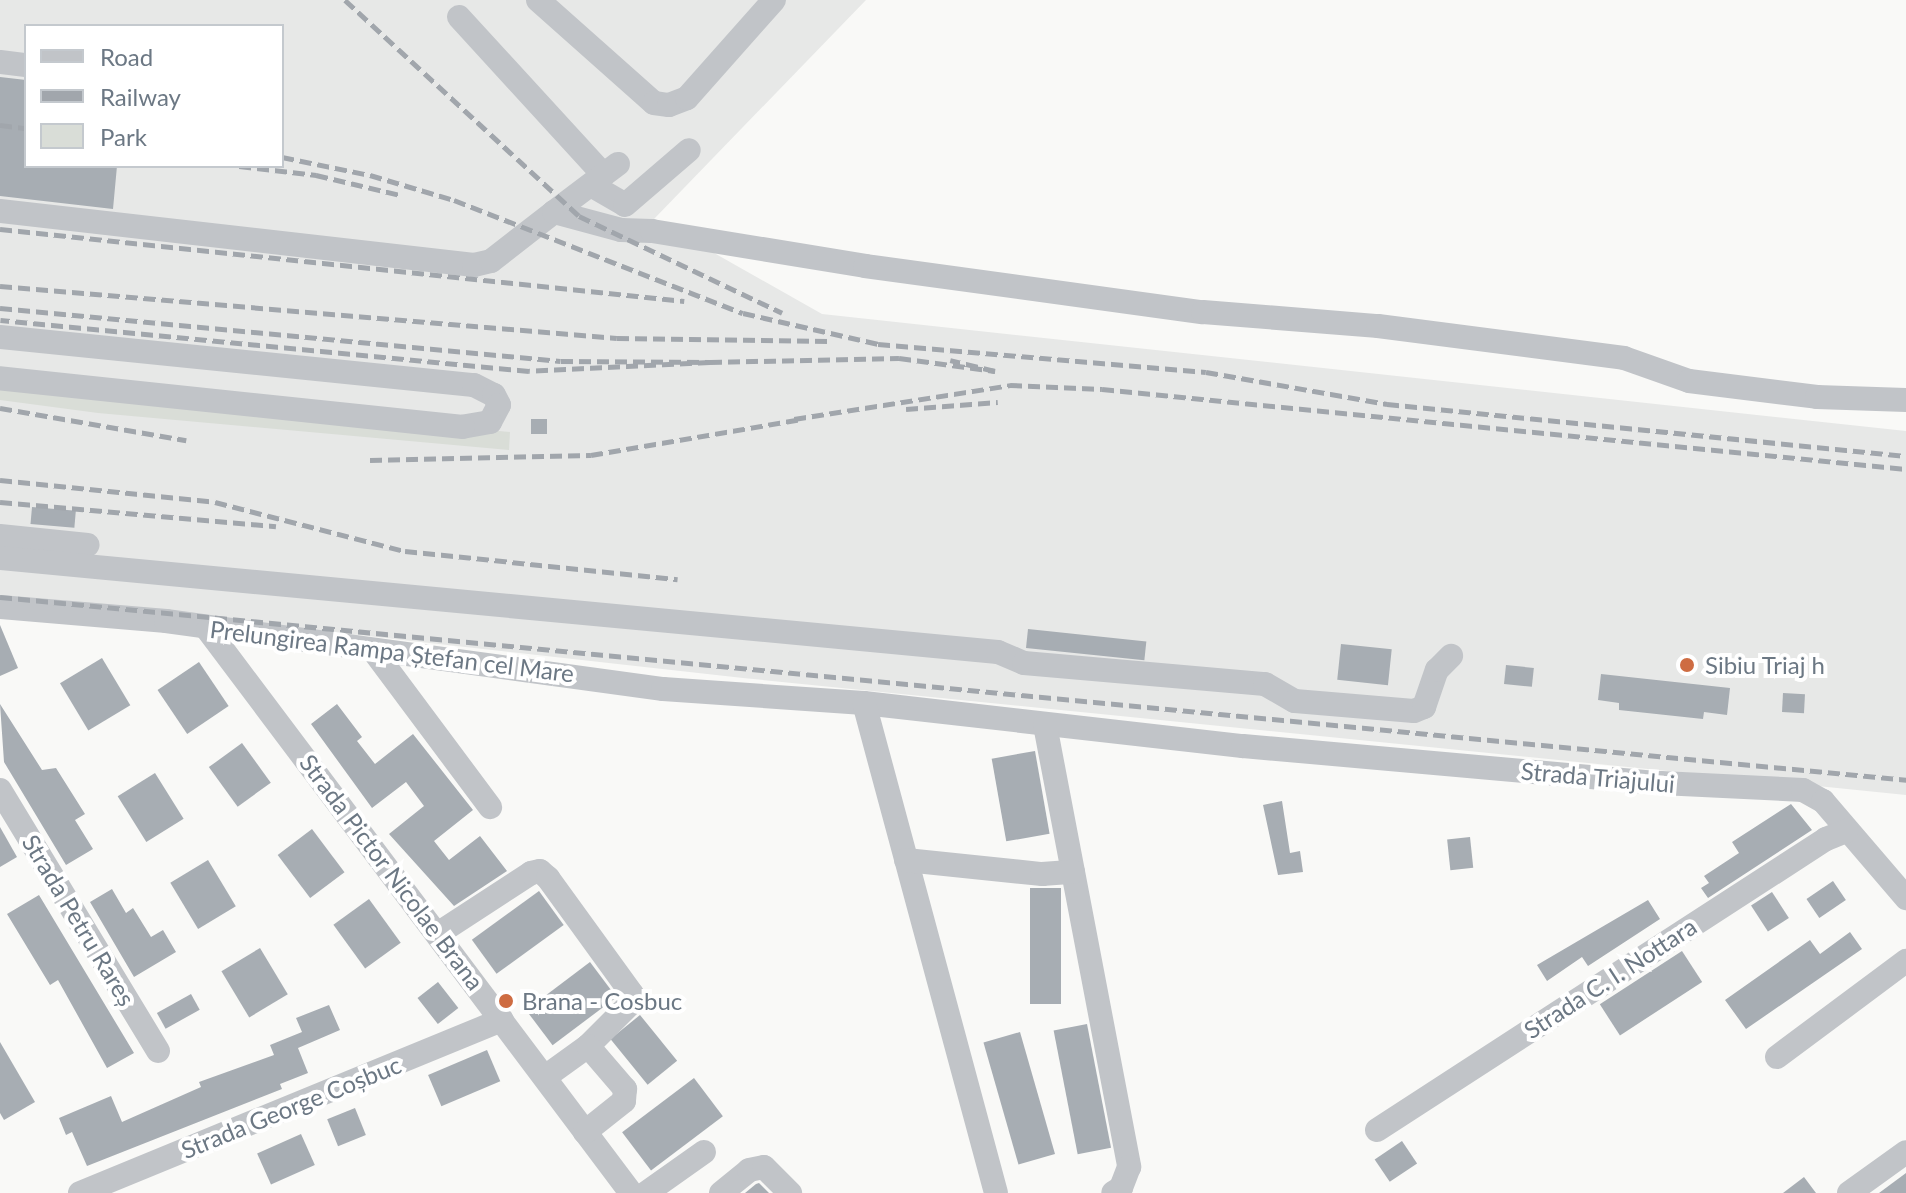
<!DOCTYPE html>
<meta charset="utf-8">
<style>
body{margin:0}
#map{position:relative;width:1906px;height:1193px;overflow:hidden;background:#f9f9f7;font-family:Lato,sans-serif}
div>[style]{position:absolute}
.built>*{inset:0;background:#e7e8e7}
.green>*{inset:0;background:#d9ddd7}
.building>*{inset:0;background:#a7adb3;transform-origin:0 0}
.minor>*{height:24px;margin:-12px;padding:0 12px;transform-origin:12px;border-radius:12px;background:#c1c4c8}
.rail>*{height:5px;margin-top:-2.5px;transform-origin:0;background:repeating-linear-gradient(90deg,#a1a6ac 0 12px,transparent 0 18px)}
.dots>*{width:22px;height:22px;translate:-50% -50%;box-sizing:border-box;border:4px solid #fff;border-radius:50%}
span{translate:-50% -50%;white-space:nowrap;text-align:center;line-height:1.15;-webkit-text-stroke:8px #fff;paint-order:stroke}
.street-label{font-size:24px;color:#6c7884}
.poi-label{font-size:24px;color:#6c7884}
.left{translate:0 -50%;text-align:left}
.legend{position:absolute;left:24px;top:24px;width:260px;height:144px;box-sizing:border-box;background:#fff;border:2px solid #c4c9ce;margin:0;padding:10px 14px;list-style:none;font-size:24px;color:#6c7884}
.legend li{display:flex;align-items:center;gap:16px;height:40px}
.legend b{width:40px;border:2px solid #c4c9ce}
</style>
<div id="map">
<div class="built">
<i style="clip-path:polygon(evenodd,0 0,866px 0,654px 219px,822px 314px,1906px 431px,1906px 795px,743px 678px,0 595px,0 0,26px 26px,282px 26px,282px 166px,26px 166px,26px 26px)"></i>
</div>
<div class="green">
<i style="clip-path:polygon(0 387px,510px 432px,509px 450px,98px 413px,0 400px)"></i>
</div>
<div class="building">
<i style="clip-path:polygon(0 77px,26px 80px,26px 166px,117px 166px,113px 209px,0 196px)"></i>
<i style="left:547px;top:419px;width:15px;height:16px;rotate:90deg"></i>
<i style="left:32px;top:507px;width:44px;height:17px;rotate:5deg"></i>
<i style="clip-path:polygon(0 625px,18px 668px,0 676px)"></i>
<i style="left:1028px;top:629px;width:119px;height:19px;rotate:6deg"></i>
<i style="left:1341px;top:644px;width:51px;height:36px;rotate:6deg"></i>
<i style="left:102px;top:658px;width:55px;height:49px;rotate:59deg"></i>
<i style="left:199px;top:662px;width:53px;height:50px;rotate:56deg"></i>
<i style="left:1506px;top:665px;width:28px;height:19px;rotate:6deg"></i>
<i style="clip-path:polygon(1601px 674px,1730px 688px,1727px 715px,1704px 712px,1703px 719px,1619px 710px,1619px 703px,1598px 700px)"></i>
<i style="left:1783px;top:693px;width:22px;height:19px;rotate:3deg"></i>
<i style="clip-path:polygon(0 704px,42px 770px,56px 768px,85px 814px,75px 820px,93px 849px,66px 865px,4px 762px)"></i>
<i style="clip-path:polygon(337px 704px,362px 737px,357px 741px,375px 764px,413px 734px,473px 810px,434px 841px,449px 860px,480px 836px,507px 871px,454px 906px,389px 834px,424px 806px,406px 782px,372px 808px,311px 724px)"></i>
<i style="left:242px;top:743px;width:49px;height:41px;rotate:54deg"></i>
<i style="left:1035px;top:751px;width:84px;height:44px;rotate:80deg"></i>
<i style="left:155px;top:773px;width:54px;height:44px;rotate:58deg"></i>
<i style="clip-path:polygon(1282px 801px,1290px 853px,1300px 851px,1303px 872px,1278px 875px,1263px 805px)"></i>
<i style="clip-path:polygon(1791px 804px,1812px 830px,1708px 898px,1701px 888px,1709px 883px,1704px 876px,1739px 853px,1732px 842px)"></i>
<i style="clip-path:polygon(0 827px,17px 857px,0 867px)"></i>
<i style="left:312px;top:829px;width:54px;height:43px;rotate:53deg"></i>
<i style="left:1470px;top:837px;width:31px;height:23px;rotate:84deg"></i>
<i style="left:208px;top:860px;width:54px;height:44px;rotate:59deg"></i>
<i style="left:1833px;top:881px;width:23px;height:32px;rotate:56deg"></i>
<i style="left:1030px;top:888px;width:31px;height:116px"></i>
<i style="clip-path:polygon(112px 889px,126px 913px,133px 908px,151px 937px,163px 930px,176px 952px,134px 977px,90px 902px)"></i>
<i style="left:539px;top:891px;width:42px;height:83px;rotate:54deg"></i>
<i style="left:1772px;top:892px;width:31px;height:25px;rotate:57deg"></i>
<i style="clip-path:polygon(39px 895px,134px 1053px,107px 1068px,58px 980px,50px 985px,7px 914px)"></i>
<i style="left:369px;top:899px;width:54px;height:44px;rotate:54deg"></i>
<i style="clip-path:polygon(1648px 900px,1660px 919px,1588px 966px,1582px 957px,1547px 981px,1537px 965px)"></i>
<i style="clip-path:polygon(1850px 932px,1862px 949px,1746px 1029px,1725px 1000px,1810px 940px,1820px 954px)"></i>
<i style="left:260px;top:948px;width:54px;height:45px;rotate:59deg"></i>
<i style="left:1682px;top:951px;width:37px;height:98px;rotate:57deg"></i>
<i style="left:590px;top:962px;width:44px;height:80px;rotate:53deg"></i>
<i style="left:438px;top:982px;width:33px;height:26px;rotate:52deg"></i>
<i style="left:191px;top:994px;width:18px;height:39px;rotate:61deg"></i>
<i style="clip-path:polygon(329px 1005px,340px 1030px,298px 1048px,308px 1073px,280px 1084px,282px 1089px,87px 1166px,72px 1132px,66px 1135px,59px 1118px,111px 1096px,122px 1122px,201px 1087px,199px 1082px,274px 1055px,270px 1045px,302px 1032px,296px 1018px)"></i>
<i style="left:640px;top:1015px;width:59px;height:38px;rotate:51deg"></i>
<i style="left:1087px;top:1024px;width:126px;height:34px;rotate:79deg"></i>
<i style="left:1020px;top:1032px;width:127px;height:38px;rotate:74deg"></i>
<i style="clip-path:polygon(0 1042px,35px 1102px,4px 1120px,0 1113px)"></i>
<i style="left:487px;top:1050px;width:34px;height:64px;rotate:67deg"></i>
<i style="left:694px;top:1078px;width:48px;height:90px;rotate:53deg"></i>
<i style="left:355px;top:1108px;width:29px;height:30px;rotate:68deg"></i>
<i style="left:301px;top:1134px;width:34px;height:48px;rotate:66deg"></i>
<i style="left:1402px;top:1141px;width:27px;height:33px;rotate:56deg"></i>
<i style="clip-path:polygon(1906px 1173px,1906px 1193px,1879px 1193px)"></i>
<i style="clip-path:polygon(1804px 1177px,1816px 1193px,1783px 1193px)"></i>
<i style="clip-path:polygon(759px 1183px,769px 1193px,745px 1193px,756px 1184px)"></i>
</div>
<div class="minor">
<i style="left:538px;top:0;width:155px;rotate:41.6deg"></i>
<i style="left:654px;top:103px;width:15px;rotate:8deg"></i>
<i style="left:669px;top:105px;width:19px;rotate:-21deg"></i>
<i style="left:687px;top:98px;width:131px;rotate:-48.4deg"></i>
<i style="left:459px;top:17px;width:214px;rotate:47.5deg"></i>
<i style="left:0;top:62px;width:26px;rotate:7deg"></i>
<i style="left:591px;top:185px;width:39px;rotate:30deg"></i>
<i style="left:625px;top:205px;width:84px;rotate:-40.7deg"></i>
<i style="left:0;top:211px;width:477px;rotate:6.5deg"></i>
<i style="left:474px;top:265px;width:17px;rotate:-13deg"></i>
<i style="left:491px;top:261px;width:80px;rotate:-37.9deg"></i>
<i style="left:554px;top:212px;width:69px;rotate:15deg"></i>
<i style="left:621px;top:230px;width:31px;rotate:2deg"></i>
<i style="left:652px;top:231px;width:216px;rotate:9.3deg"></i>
<i style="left:865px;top:266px;width:341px;rotate:7.8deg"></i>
<i style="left:1203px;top:312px;width:176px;rotate:4.6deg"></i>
<i style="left:1378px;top:326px;width:248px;rotate:7.4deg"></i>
<i style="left:1624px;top:358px;width:69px;rotate:19.5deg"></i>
<i style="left:1689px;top:381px;width:129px;rotate:7.1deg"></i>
<i style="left:1817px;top:397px;width:89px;rotate:1.9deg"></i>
<i style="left:554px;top:212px;width:80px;rotate:-36.9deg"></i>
<i style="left:0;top:337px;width:476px;rotate:5.8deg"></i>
<i style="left:474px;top:385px;width:22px;rotate:27deg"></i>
<i style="left:494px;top:395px;width:11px;rotate:63deg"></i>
<i style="left:499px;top:405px;width:19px;rotate:118deg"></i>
<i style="left:490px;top:422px;width:27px;rotate:170deg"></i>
<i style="left:463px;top:427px;width:466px;rotate:-174deg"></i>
<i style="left:0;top:536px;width:88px;rotate:5.8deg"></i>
<i style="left:0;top:558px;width:1002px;rotate:5.38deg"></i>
<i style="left:998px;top:652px;width:28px;rotate:23deg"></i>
<i style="left:1024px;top:663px;width:242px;rotate:5deg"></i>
<i style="left:1265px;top:684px;width:34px;rotate:30deg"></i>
<i style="left:1295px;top:701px;width:119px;rotate:4.8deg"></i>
<i style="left:1414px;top:711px;width:11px;rotate:-22deg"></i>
<i style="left:1424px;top:707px;width:39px;rotate:-71deg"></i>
<i style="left:1437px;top:670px;width:20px;rotate:-45deg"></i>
<i style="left:0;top:607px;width:167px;rotate:4.8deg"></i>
<i style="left:166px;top:621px;width:502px;rotate:7.79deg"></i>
<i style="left:663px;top:689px;width:201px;rotate:4deg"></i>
<i style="left:864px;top:703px;width:381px;rotate:6.5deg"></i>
<i style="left:1243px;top:746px;width:420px;rotate:5.1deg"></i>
<i style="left:1661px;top:783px;width:142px;rotate:2.8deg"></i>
<i style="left:1803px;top:790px;width:23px;rotate:29deg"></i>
<i style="left:1823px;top:801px;width:128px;rotate:49.4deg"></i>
<i style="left:208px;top:630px;width:704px;rotate:53.08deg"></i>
<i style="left:373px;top:650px;width:196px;rotate:53.3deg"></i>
<i style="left:864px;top:703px;width:507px;rotate:74.92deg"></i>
<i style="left:1045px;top:725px;width:450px;rotate:79.2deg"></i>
<i style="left:1129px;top:1167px;width:22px;rotate:111deg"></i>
<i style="left:1121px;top:1188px;width:9px;rotate:148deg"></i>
<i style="left:0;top:790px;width:305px;rotate:58.8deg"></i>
<i style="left:906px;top:860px;width:137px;rotate:5.9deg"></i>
<i style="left:1042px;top:874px;width:31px;rotate:-4deg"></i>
<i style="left:439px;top:933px;width:110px;rotate:-33.1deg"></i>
<i style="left:531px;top:873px;width:9px;rotate:-13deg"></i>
<i style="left:540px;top:871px;width:11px;rotate:41deg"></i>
<i style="left:548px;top:878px;width:143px;rotate:54.1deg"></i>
<i style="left:632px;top:994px;width:11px;rotate:105deg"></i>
<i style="left:629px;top:1005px;width:58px;rotate:135deg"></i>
<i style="left:1777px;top:1057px;width:161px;rotate:-36.7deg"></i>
<i style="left:545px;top:1077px;width:53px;rotate:-35.8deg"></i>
<i style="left:588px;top:1046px;width:57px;rotate:49.3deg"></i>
<i style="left:625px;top:1089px;width:12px;rotate:95deg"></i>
<i style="left:624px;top:1101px;width:50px;rotate:141.5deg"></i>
<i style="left:1377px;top:1130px;width:535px;rotate:-32.95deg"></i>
<i style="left:1826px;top:839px;width:22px;rotate:-22deg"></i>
<i style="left:80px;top:1193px;width:456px;rotate:-22.3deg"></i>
<i style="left:646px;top:1193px;width:71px;rotate:-35.3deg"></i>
<i style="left:721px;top:1193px;width:36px;rotate:-39deg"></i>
<i style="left:749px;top:1170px;width:15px;rotate:-11deg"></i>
<i style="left:764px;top:1167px;width:37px;rotate:45deg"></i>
<i style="left:1849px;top:1193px;width:70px;rotate:-35.7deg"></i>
</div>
<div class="rail">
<i style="left:345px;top:0;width:318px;rotate:42.7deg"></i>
<i style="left:579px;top:216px;width:225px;rotate:25.5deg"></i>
<i style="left:0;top:125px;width:26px;rotate:7deg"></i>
<i style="left:282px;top:157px;width:90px;rotate:11.6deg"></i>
<i style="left:370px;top:175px;width:88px;rotate:16.6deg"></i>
<i style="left:454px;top:200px;width:310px;rotate:21.4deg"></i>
<i style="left:743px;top:313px;width:139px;rotate:12.9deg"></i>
<i style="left:878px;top:344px;width:329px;rotate:4.9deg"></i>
<i style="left:1206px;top:372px;width:184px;rotate:10deg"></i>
<i style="left:1387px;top:404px;width:522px;rotate:5.72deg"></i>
<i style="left:239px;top:166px;width:78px;rotate:6.7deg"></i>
<i style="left:316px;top:175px;width:86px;rotate:13.4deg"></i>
<i style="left:0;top:229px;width:688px;rotate:6.01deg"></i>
<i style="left:0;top:286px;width:619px;rotate:4.82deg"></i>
<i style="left:617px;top:338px;width:211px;rotate:0.8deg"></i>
<i style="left:0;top:308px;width:563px;rotate:5.4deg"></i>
<i style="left:561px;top:361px;width:149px;rotate:0.4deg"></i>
<i style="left:710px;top:362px;width:181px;rotate:177.2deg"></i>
<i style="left:529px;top:371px;width:531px;rotate:-174.49deg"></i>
<i style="left:710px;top:362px;width:189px;rotate:-1.2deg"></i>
<i style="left:899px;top:358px;width:97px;rotate:7.7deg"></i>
<i style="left:995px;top:371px;width:46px;rotate:-166.3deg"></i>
<i style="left:0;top:408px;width:189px;rotate:9.8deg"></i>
<i style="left:906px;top:409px;width:92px;rotate:-4.4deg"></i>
<i style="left:794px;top:419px;width:219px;rotate:-8.9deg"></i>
<i style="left:1010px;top:385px;width:92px;rotate:2.5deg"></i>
<i style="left:1102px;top:389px;width:808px;rotate:5.68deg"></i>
<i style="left:370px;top:460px;width:221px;rotate:-1.3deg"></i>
<i style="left:591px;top:455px;width:214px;rotate:-9.7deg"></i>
<i style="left:0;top:480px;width:216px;rotate:5.8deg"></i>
<i style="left:215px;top:502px;width:196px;rotate:14.5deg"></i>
<i style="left:405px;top:551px;width:274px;rotate:5.9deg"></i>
<i style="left:0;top:502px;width:277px;rotate:5deg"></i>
<i style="left:0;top:597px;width:1915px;rotate:5.48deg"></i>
</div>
<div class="dots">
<i style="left:1687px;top:665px;background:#ce6c42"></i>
<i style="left:506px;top:1001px;background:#ce6c42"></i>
</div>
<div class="street-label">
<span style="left:392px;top:651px;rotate:7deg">Prelungirea Rampa Ștefan cel Mare</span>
<span style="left:1598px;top:777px;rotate:5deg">Strada Triajului</span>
<span style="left:392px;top:872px;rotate:53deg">Strada Pictor Nicolae Brana</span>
<span style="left:79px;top:920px;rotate:59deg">Strada Petru Rareș</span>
<span style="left:1610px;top:978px;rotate:-33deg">Strada C. I. Nottara</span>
<span style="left:291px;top:1107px;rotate:-22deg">Strada George Coșbuc</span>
</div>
<div class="poi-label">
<span class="left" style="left:1705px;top:665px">Sibiu Triaj h</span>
<span class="left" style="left:522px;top:1001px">Brana - Cosbuc</span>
</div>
<ul class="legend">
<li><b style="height:10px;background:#c1c4c8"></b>Road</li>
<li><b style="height:10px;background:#a1a6ac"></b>Railway</li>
<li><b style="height:22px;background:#d9ddd7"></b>Park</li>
</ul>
</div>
